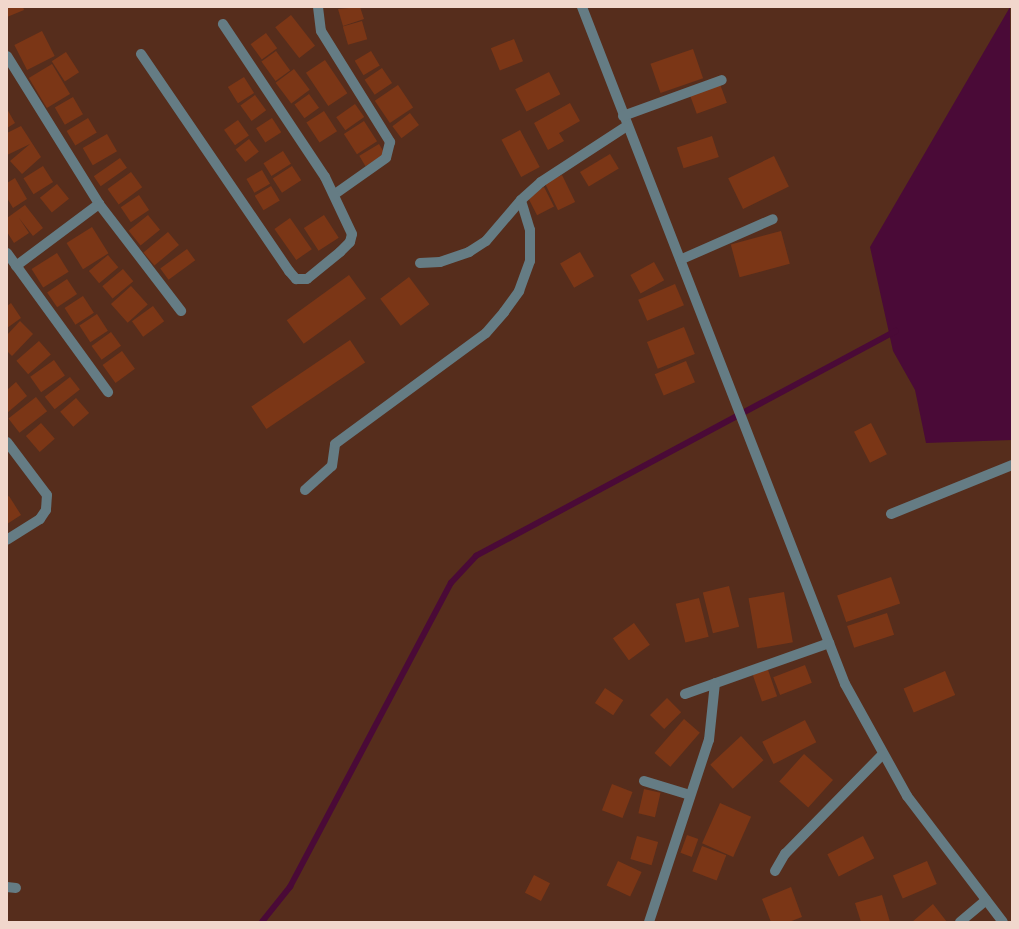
<!DOCTYPE html>
<style>
body{margin:0}
#map{position:relative;width:1019px;height:929px;overflow:hidden;background:#562d1c;font-family:Lora,serif}
div>[style]{position:absolute}
.water>*{inset:0;background:#4a0a37}
.stream>*{height:5.5px;margin:-2.75px;padding:0 2.75px;transform-origin:2.75px;border-radius:2.75px;background:#4a0a37}
.building>*{inset:0;background:#7b3616;transform-origin:0 0}
.minor>*{height:10px;margin:-5px;padding:0 5px;transform-origin:5px;border-radius:5px;background:#657c84}
span{translate:-50% -50%;white-space:nowrap;text-align:center;line-height:1.15;-webkit-text-stroke:3px #4a2312;paint-order:stroke}
.frame{position:absolute;inset:0;border:8px solid #f1d7cc;pointer-events:none}
</style>
<div id="map">
<div class="water">
<i style="clip-path:polygon(1010px 7px,1012px 440px,926px 443px,915px 390px,893px 351px,870px 247px)"></i>
</div>
<div class="stream">
<i style="left:262px;top:922px;width:45px;rotate:-51.3deg"></i>
<i style="left:290px;top:887px;width:344px;rotate:-62.1deg"></i>
<i style="left:451px;top:583px;width:37px;rotate:-47deg"></i>
<i style="left:476px;top:556px;width:476px;rotate:-28.2deg"></i>
</div>
<div class="building">
<i style="clip-path:polygon(7px 7px,23px 7px,24px 10px,7px 17px)"></i>
<i style="clip-path:polygon(360px 7px,364px 19px,343px 26px,338px 9px)"></i>
<i style="left:291px;top:15px;width:39px;height:20px;rotate:52deg"></i>
<i style="left:362px;top:21px;width:19px;height:20px;rotate:74deg"></i>
<i style="left:42px;top:31px;width:28px;height:31px;rotate:63deg"></i>
<i style="left:266px;top:33px;width:19px;height:19px;rotate:54deg"></i>
<i style="left:514px;top:39px;width:24px;height:25px;rotate:68deg"></i>
<i style="left:693px;top:49px;width:31px;height:45px;rotate:71deg"></i>
<i style="left:276px;top:51px;width:24px;height:18px;rotate:54deg"></i>
<i style="left:371px;top:51px;width:17px;height:19px;rotate:59deg"></i>
<i style="left:66px;top:52px;width:24px;height:17px;rotate:57deg"></i>
<i style="left:325px;top:60px;width:40px;height:23px;rotate:56deg"></i>
<i style="left:52px;top:64px;width:35px;height:27px;rotate:59deg"></i>
<i style="left:382px;top:68px;width:18px;height:21px;rotate:56deg"></i>
<i style="left:294px;top:69px;width:26px;height:23px;rotate:53deg"></i>
<i style="left:549px;top:72px;width:25px;height:38px;rotate:63deg"></i>
<i style="left:244px;top:77px;width:19px;height:19px;rotate:58deg"></i>
<i style="left:720px;top:84px;width:20px;height:32px;rotate:70deg"></i>
<i style="left:398px;top:85px;width:27px;height:28px;rotate:56deg"></i>
<i style="left:309px;top:94px;width:17px;height:18px;rotate:54deg"></i>
<i style="left:255px;top:95px;width:19px;height:18px;rotate:54deg"></i>
<i style="left:73px;top:97px;width:20px;height:21px;rotate:60deg"></i>
<i style="clip-path:polygon(570px 103px,580px 121px,559px 133px,564px 141px,548px 150px,534px 123px)"></i>
<i style="left:355px;top:104px;width:16px;height:23px;rotate:55deg"></i>
<i style="clip-path:polygon(7px 109px,15px 123px,7px 128px)"></i>
<i style="left:324px;top:111px;width:24px;height:21px;rotate:57deg"></i>
<i style="left:410px;top:113px;width:15px;height:22px;rotate:53deg"></i>
<i style="left:88px;top:118px;width:17px;height:25px;rotate:59deg"></i>
<i style="left:272px;top:118px;width:17px;height:19px;rotate:57deg"></i>
<i style="left:238px;top:120px;width:19px;height:17px;rotate:55deg"></i>
<i style="left:364px;top:121px;width:24px;height:24px;rotate:57deg"></i>
<i style="clip-path:polygon(21px 126px,41px 157px,22px 174px,10px 161px,30px 144px,7px 155px,7px 133px)"></i>
<i style="left:520px;top:130px;width:42px;height:21px;rotate:62deg"></i>
<i style="left:107px;top:134px;width:20px;height:28px;rotate:60deg"></i>
<i style="left:712px;top:136px;width:22px;height:37px;rotate:72deg"></i>
<i style="left:249px;top:139px;width:16px;height:17px;rotate:52deg"></i>
<i style="left:379px;top:144px;width:12px;height:23px;rotate:59deg"></i>
<i style="left:283px;top:151px;width:15px;height:23px;rotate:58deg"></i>
<i style="left:610px;top:154px;width:17px;height:35px;rotate:59deg"></i>
<i style="left:774px;top:156px;width:34px;height:51px;rotate:64deg"></i>
<i style="left:120px;top:158px;width:12px;height:32px;rotate:55deg"></i>
<i style="left:43px;top:166px;width:19px;height:23px;rotate:58deg"></i>
<i style="left:292px;top:166px;width:17px;height:23px;rotate:57deg"></i>
<i style="left:262px;top:170px;width:16px;height:18px;rotate:60deg"></i>
<i style="left:131px;top:172px;width:19px;height:29px;rotate:54deg"></i>
<i style="left:562px;top:175px;width:30px;height:19px;rotate:64deg"></i>
<i style="clip-path:polygon(15px 178px,27px 199px,13px 208px,7px 198px,7px 183px)"></i>
<i style="left:57px;top:184px;width:19px;height:22px;rotate:51deg"></i>
<i style="left:271px;top:186px;width:17px;height:19px;rotate:59deg"></i>
<i style="left:544px;top:187px;width:22px;height:19px;rotate:63deg"></i>
<i style="left:139px;top:195px;width:18px;height:22px;rotate:56deg"></i>
<i style="clip-path:polygon(25px 205px,43px 228px,33px 236px,19px 218px,29px 233px,14px 243px,7px 232px,7px 218px)"></i>
<i style="left:148px;top:215px;width:19px;height:25px;rotate:51deg"></i>
<i style="left:324px;top:215px;width:27px;height:24px;rotate:57deg"></i>
<i style="left:290px;top:218px;width:38px;height:19px;rotate:55deg"></i>
<i style="left:92px;top:227px;width:31px;height:30px;rotate:58deg"></i>
<i style="left:781px;top:231px;width:34px;height:52px;rotate:75deg"></i>
<i style="left:168px;top:232px;width:17px;height:32px;rotate:50deg"></i>
<i style="left:187px;top:249px;width:14px;height:33px;rotate:54deg"></i>
<i style="left:580px;top:252px;width:28px;height:23px;rotate:60deg"></i>
<i style="left:57px;top:253px;width:22px;height:30px;rotate:58deg"></i>
<i style="left:108px;top:255px;width:16px;height:25px;rotate:50deg"></i>
<i style="left:654px;top:262px;width:21px;height:27px;rotate:61deg"></i>
<i style="left:123px;top:269px;width:16px;height:27px;rotate:50deg"></i>
<i style="left:349px;top:275px;width:29px;height:77px;rotate:54deg"></i>
<i style="left:409px;top:277px;width:34px;height:36px;rotate:53deg"></i>
<i style="left:67px;top:279px;width:18px;height:24px;rotate:56deg"></i>
<i style="left:675px;top:284px;width:23px;height:40px;rotate:67deg"></i>
<i style="left:131px;top:286px;width:25px;height:27px;rotate:48deg"></i>
<i style="left:83px;top:296px;width:20px;height:22px;rotate:57deg"></i>
<i style="clip-path:polygon(11px 303px,21px 318px,7px 328px,7px 306px)"></i>
<i style="left:153px;top:306px;width:19px;height:26px;rotate:54deg"></i>
<i style="left:97px;top:314px;width:20px;height:21px;rotate:57deg"></i>
<i style="clip-path:polygon(20px 321px,33px 334px,12px 356px,7px 351px,7px 335px)"></i>
<i style="left:684px;top:327px;width:29px;height:40px;rotate:68deg"></i>
<i style="left:111px;top:332px;width:17px;height:24px;rotate:54deg"></i>
<i style="left:350px;top:340px;width:27px;height:119px;rotate:56deg"></i>
<i style="left:39px;top:341px;width:18px;height:30px;rotate:49deg"></i>
<i style="left:122px;top:351px;width:22px;height:24px;rotate:54deg"></i>
<i style="left:54px;top:360px;width:19px;height:29px;rotate:55deg"></i>
<i style="left:686px;top:361px;width:23px;height:34px;rotate:67deg"></i>
<i style="left:70px;top:377px;width:16px;height:32px;rotate:52deg"></i>
<i style="clip-path:polygon(16px 382px,27px 396px,7px 413px,7px 390px)"></i>
<i style="left:36px;top:397px;width:18px;height:35px;rotate:52deg"></i>
<i style="left:76px;top:398px;width:20px;height:21px;rotate:49deg"></i>
<i style="left:41px;top:423px;width:21px;height:20px;rotate:49deg"></i>
<i style="left:871px;top:423px;width:35px;height:19px;rotate:63deg"></i>
<i style="clip-path:polygon(9px 496px,21px 515px,7px 524px,7px 497px)"></i>
<i style="left:891px;top:577px;width:28px;height:57px;rotate:71deg"></i>
<i style="left:729px;top:586px;width:42px;height:27px;rotate:76deg"></i>
<i style="left:784px;top:592px;width:51px;height:36px;rotate:80deg"></i>
<i style="left:699px;top:598px;width:40px;height:24px;rotate:76deg"></i>
<i style="left:887px;top:613px;width:23px;height:42px;rotate:72deg"></i>
<i style="left:634px;top:623px;width:27px;height:26px;rotate:54deg"></i>
<i style="left:805px;top:665px;width:19px;height:34px;rotate:69deg"></i>
<i style="left:767px;top:667px;width:31px;height:16px;rotate:71deg"></i>
<i style="left:945px;top:671px;width:26px;height:45px;rotate:67deg"></i>
<i style="left:605px;top:688px;width:22px;height:18px;rotate:34deg"></i>
<i style="left:667px;top:698px;width:20px;height:24px;rotate:45deg"></i>
<i style="left:684px;top:719px;width:21px;height:45px;rotate:41deg"></i>
<i style="left:805px;top:720px;width:25px;height:48px;rotate:63deg"></i>
<i style="left:741px;top:736px;width:33px;height:42px;rotate:47deg"></i>
<i style="left:804px;top:754px;width:39px;height:37px;rotate:42deg"></i>
<i style="left:612px;top:784px;width:22px;height:28px;rotate:21deg"></i>
<i style="left:644px;top:789px;width:17px;height:25px;rotate:13deg"></i>
<i style="left:720px;top:803px;width:34px;height:44px;rotate:24deg"></i>
<i style="left:687px;top:835px;width:12px;height:19px;rotate:20deg"></i>
<i style="left:637px;top:836px;width:22px;height:24px;rotate:16deg"></i>
<i style="left:863px;top:836px;width:25px;height:40px;rotate:63deg"></i>
<i style="left:702px;top:846px;width:26px;height:27px;rotate:21deg"></i>
<i style="left:618px;top:861px;width:26px;height:27px;rotate:25deg"></i>
<i style="left:927px;top:861px;width:25px;height:37px;rotate:67deg"></i>
<i style="left:534px;top:875px;width:18px;height:20px;rotate:27deg"></i>
<i style="clip-path:polygon(791px 887px,802px 917px,789px 922px,771px 922px,762px 899px)"></i>
<i style="clip-path:polygon(882px 895px,890px 922px,861px 922px,855px 903px)"></i>
<i style="clip-path:polygon(933px 904px,947px 922px,912px 922px)"></i>
</div>
<div class="minor">
<i style="left:318px;top:7px;width:24px;rotate:83deg"></i>
<i style="left:321px;top:31px;width:131px;rotate:58.1deg"></i>
<i style="left:390px;top:142px;width:16px;rotate:104deg"></i>
<i style="left:386px;top:158px;width:62px;rotate:144.8deg"></i>
<i style="left:582px;top:7px;width:726px;rotate:68.77deg"></i>
<i style="left:845px;top:684px;width:128px;rotate:61deg"></i>
<i style="left:907px;top:796px;width:158px;rotate:52.7deg"></i>
<i style="left:141px;top:54px;width:263px;rotate:55.7deg"></i>
<i style="left:289px;top:271px;width:11px;rotate:49deg"></i>
<i style="left:296px;top:279px;width:11px"></i>
<i style="left:307px;top:279px;width:43px;rotate:-39.3deg"></i>
<i style="left:340px;top:252px;width:14px;rotate:-45deg"></i>
<i style="left:350px;top:242px;width:8px;rotate:-76deg"></i>
<i style="left:352px;top:234px;width:63px;rotate:-115.3deg"></i>
<i style="left:325px;top:177px;width:184px;rotate:-123.7deg"></i>
<i style="left:7px;top:56px;width:174px;rotate:58.1deg"></i>
<i style="left:99px;top:204px;width:135px;rotate:52.5deg"></i>
<i style="left:623px;top:116px;width:105px;rotate:-20deg"></i>
<i style="left:7px;top:253px;width:172px;rotate:54deg"></i>
<i style="left:682px;top:259px;width:99px;rotate:-23.7deg"></i>
<i style="left:420px;top:263px;width:20px;rotate:-3deg"></i>
<i style="left:440px;top:262px;width:31px;rotate:-19deg"></i>
<i style="left:469px;top:252px;width:20px;rotate:-33deg"></i>
<i style="left:486px;top:241px;width:54px;rotate:-49.5deg"></i>
<i style="left:16px;top:266px;width:104px;rotate:-36.8deg"></i>
<i style="left:7px;top:442px;width:66px;rotate:53deg"></i>
<i style="left:47px;top:495px;width:15px;rotate:94deg"></i>
<i style="left:46px;top:510px;width:11px;rotate:124deg"></i>
<i style="left:40px;top:519px;width:39px;rotate:148deg"></i>
<i style="left:305px;top:490px;width:36px;rotate:-42deg"></i>
<i style="left:332px;top:466px;width:22px;rotate:-82deg"></i>
<i style="left:335px;top:444px;width:187px;rotate:-36.3deg"></i>
<i style="left:486px;top:333px;width:28px;rotate:-49deg"></i>
<i style="left:504px;top:312px;width:26px;rotate:-54deg"></i>
<i style="left:519px;top:291px;width:32px;rotate:-70deg"></i>
<i style="left:530px;top:261px;width:31px;rotate:-90deg"></i>
<i style="left:530px;top:230px;width:31px;rotate:-107deg"></i>
<i style="left:521px;top:200px;width:27px;rotate:-42deg"></i>
<i style="left:541px;top:182px;width:103px;rotate:-33.1deg"></i>
<i style="left:891px;top:514px;width:131px;rotate:-22deg"></i>
<i style="left:685px;top:694px;width:153px;rotate:-19.5deg"></i>
<i style="left:644px;top:781px;width:48px;rotate:16.9deg"></i>
<i style="left:775px;top:871px;width:20px;rotate:-60deg"></i>
<i style="left:785px;top:854px;width:140px;rotate:-45.6deg"></i>
<i style="left:7px;top:887px;width:9px;rotate:6deg"></i>
<i style="left:649px;top:922px;width:192px;rotate:-71.8deg"></i>
<i style="left:709px;top:740px;width:57px;rotate:-84deg"></i>
<i style="left:960px;top:922px;width:34px;rotate:-40deg"></i>
</div>
<div class="frame"></div>
</div>
